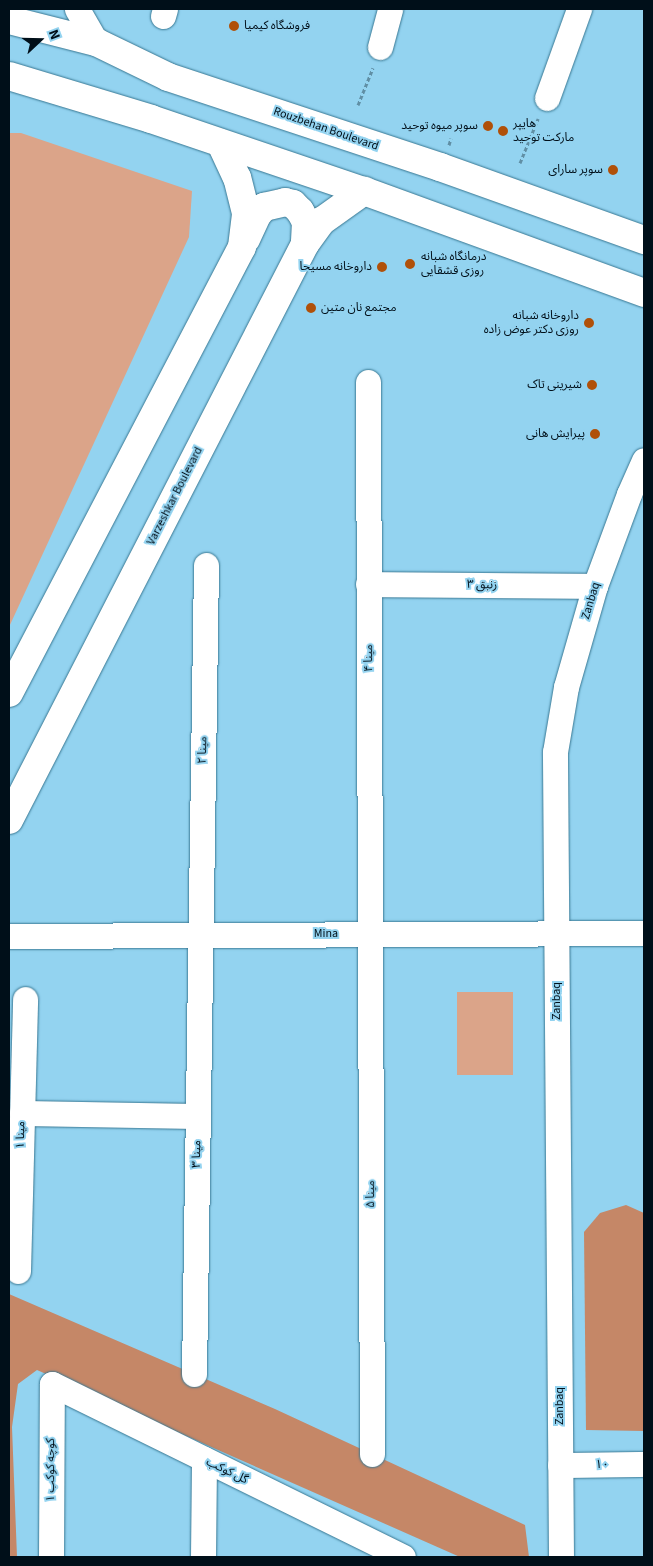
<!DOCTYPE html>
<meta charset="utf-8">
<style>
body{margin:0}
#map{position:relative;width:653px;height:1566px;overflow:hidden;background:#93d3f0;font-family:"Source Sans 3","Noto Sans Arabic",sans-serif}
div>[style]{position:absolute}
.green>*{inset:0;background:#dba489;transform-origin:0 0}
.forest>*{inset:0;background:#c58767}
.path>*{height:3px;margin-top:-1.5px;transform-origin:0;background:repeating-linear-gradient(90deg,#608fa5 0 4px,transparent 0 6.5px)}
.roads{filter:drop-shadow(0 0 1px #387792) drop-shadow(0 0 1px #387792)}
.minor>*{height:25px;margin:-12.5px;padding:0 12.5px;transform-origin:12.5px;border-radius:12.5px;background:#fff}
.major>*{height:28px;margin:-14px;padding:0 14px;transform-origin:14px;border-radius:14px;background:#fff}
.dots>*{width:14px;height:14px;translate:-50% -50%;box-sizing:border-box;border:2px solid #93d3f0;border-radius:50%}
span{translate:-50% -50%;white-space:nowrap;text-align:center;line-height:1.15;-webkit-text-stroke:4px #93d3f0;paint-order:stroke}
.poi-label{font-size:12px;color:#000f19}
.left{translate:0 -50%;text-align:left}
.right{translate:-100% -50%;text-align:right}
.street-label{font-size:12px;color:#000f19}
.frame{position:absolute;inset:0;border:10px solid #000f19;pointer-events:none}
.north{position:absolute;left:15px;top:15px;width:50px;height:50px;-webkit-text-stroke:4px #93d3f0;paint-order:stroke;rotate:69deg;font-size:14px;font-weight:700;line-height:20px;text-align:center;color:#000f19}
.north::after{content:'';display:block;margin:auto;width:18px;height:22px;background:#000f19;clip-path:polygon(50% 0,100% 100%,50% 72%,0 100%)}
</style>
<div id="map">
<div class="green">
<i style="clip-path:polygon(9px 133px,21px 133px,192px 191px,189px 237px,9px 627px)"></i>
<i style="left:513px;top:992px;width:83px;height:56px;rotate:90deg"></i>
</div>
<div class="forest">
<i style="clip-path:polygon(626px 1205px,644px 1213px,644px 1431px,586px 1430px,584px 1232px,600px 1213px)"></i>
<i style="clip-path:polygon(9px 1294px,275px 1409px,525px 1525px,529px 1557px,460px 1557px,37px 1370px,18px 1384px,12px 1427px,17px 1557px,10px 1557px)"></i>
</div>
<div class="path">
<i style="left:358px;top:105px;width:40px;rotate:-68deg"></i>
<i style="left:449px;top:145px;width:7px;rotate:-74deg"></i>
<i style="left:520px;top:163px;width:48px;rotate:-67.8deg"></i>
</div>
<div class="roads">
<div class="minor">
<i style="left:77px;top:9px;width:38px;rotate:60deg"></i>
<i style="left:163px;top:16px;width:7px;rotate:-74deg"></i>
<i style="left:380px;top:47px;width:39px;rotate:-75deg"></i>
<i style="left:547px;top:98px;width:95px;rotate:-70.2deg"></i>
<i style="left:368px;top:382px;width:1072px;rotate:89.79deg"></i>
<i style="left:368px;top:584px;width:227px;rotate:0.5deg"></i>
<i style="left:9px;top:936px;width:635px;rotate:-0.27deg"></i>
<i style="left:22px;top:1113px;width:176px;rotate:1deg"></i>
<i style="left:18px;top:1271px;width:272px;rotate:-88.5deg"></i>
<i style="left:194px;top:1374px;width:809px;rotate:-89.15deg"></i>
<i style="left:560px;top:1465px;width:84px;rotate:-0.7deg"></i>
<i style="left:51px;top:1557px;width:173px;rotate:-89.7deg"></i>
<i style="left:52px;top:1384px;width:391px;rotate:26.2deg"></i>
<i style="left:203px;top:1557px;width:98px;rotate:-89.4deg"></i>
<i style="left:561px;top:1557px;width:805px;rotate:-90.43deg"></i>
<i style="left:555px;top:752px;width:66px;rotate:-80.4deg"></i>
<i style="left:566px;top:687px;width:105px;rotate:-74deg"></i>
<i style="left:595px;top:586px;width:98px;rotate:-69.7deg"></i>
<i style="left:629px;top:494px;width:37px;rotate:-66deg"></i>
</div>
<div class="major">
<i style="left:9px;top:20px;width:90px;rotate:14.2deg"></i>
<i style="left:96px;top:42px;width:80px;rotate:25.9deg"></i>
<i style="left:168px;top:77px;width:287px;rotate:18.3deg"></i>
<i style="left:440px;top:167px;width:217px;rotate:19.7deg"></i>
<i style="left:9px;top:76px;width:148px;rotate:16.8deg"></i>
<i style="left:151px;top:119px;width:225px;rotate:18.7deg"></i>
<i style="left:364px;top:191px;width:298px;rotate:20deg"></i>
<i style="left:246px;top:239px;width:26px;rotate:-65deg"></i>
<i style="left:257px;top:215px;width:11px;rotate:-49deg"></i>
<i style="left:264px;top:207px;width:22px;rotate:-13deg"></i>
<i style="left:285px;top:202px;width:8px;rotate:14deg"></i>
<i style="left:293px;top:204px;width:10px;rotate:45deg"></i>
<i style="left:300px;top:211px;width:13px;rotate:61deg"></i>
<i style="left:306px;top:222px;width:22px;rotate:93deg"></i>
<i style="left:9px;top:693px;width:503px;rotate:-62.42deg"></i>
<i style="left:242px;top:247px;width:34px;rotate:-83deg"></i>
<i style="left:246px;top:213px;width:36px;rotate:-104deg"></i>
<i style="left:237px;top:178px;width:38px;rotate:-115deg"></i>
<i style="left:9px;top:820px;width:648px;rotate:-62.8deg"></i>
<i style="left:305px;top:244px;width:29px;rotate:-54deg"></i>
<i style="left:322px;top:221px;width:52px;rotate:-35.5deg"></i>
</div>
</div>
<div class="dots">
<i style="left:234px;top:26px;background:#b05009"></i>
<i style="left:488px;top:126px;background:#b05009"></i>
<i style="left:503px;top:131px;background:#b05009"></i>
<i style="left:613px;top:170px;background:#b05009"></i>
<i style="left:410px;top:264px;background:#b05009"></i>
<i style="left:382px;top:267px;background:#b05009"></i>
<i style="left:311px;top:308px;background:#b05009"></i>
<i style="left:589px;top:323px;background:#b05009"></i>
<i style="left:592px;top:385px;background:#b05009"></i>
<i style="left:595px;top:434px;background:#b05009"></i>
</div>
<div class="poi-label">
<span class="left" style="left:244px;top:26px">فروشگاه کیمیا</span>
<span class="left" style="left:513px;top:131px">هایپر<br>مارکت توحید</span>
<span class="right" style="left:478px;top:126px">سوپر میوه توحید</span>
<span class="right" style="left:603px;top:170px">سوپر سارای</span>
<span class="left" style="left:421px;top:264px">درمانگاه شبانه<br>روزی قشقایی</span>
<span class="right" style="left:372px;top:267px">داروخانه مسیحا</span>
<span class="left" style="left:321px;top:308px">مجتمع نان متین</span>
<span class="right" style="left:579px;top:323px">داروخانه شبانه<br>روزی دکتر عوض زاده</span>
<span class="right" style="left:582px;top:385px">شیرینی تاک</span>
<span class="right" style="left:585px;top:434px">پیرایش هانی</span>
</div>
<div class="street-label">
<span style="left:326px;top:129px;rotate:19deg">Rouzbehan Boulevard</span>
<span style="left:175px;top:496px;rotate:-63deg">Varzeshkar Boulevard</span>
<span style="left:482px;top:585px;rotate:1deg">زنبق ۳</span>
<span style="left:591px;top:601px;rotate:-73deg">Zanbaq</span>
<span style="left:369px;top:658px;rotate:-90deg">مینا ۴</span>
<span style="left:203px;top:750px;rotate:-89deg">مینا ۲</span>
<span style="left:326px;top:934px">Mina</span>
<span style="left:557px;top:1001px;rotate:-90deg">Zanbaq</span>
<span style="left:21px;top:1135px;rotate:-89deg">مینا ۱</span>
<span style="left:197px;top:1154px;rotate:-89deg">مینا ۳</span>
<span style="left:371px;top:1194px;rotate:-90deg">مینا ۵</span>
<span style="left:560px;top:1406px;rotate:-90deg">Zanbaq</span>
<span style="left:602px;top:1465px">۱۰</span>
<span style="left:51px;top:1470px;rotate:-90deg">کوچه کوکب ۱</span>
<span style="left:227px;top:1471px;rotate:26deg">گل کوکب</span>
</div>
<div class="frame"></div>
<div class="north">N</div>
</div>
